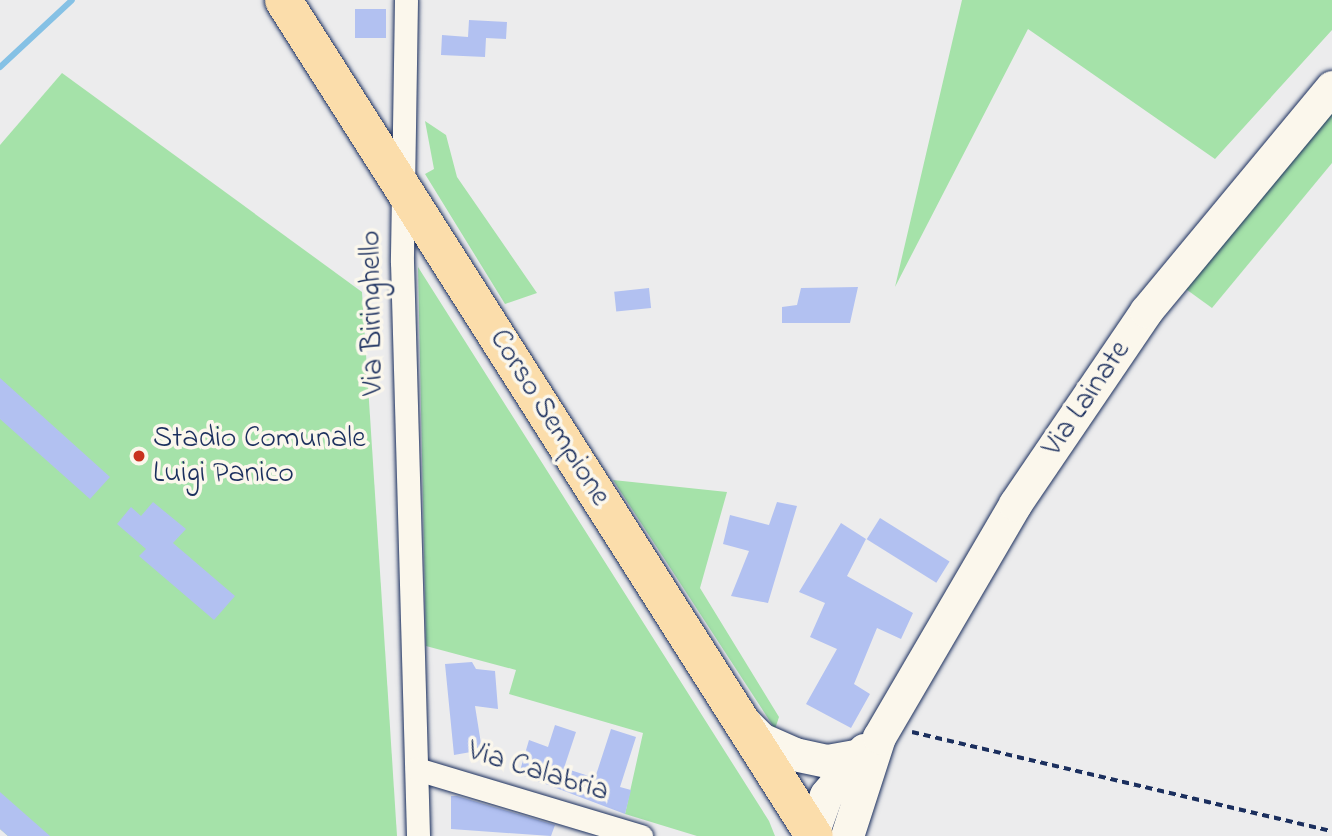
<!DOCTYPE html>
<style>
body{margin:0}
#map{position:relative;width:1332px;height:836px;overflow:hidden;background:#ececed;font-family:"Indie Flower",sans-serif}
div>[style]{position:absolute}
.green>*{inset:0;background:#a5e2a9}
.stream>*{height:6px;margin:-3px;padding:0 3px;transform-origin:3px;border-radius:3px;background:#85c1e5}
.building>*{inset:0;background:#b2c1f1;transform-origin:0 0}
.path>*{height:3.5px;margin-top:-1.75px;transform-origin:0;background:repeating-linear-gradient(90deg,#1b2f5e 0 7px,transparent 0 12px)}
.roads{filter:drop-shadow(0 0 2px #1b2f5e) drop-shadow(0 0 2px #1b2f5e)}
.minor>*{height:23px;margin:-11.5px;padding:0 11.5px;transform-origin:11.5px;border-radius:11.5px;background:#fbf7ec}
.secondary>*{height:33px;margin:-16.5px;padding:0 16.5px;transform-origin:16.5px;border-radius:16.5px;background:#fbf7ec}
.primary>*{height:37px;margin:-18.5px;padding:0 18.5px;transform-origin:18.5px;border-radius:18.5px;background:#fbddab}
.dots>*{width:19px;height:19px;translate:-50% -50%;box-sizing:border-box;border:4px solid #fbf7ec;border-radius:50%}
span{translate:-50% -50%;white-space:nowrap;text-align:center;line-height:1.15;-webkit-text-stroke:7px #fbf7ec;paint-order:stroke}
.street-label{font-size:30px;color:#1b2f5e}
.poi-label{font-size:30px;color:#1b2f5e}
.left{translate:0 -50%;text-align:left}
</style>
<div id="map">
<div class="green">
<i style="clip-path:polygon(962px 0,1332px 0,1332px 30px,1215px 159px,1028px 29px,895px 287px)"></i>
<i style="clip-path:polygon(62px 73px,362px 292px,397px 836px,8px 836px,0 829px,0 145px)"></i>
<i style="clip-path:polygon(1332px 105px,1332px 163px,1212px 308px,1183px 287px)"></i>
<i style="clip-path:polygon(425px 121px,446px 135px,457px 177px,537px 293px,505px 304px,425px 174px,434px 169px)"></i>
<i style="clip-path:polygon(418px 267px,769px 821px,775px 836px,697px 836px,625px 814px,643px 733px,509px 694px,516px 670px,426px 646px)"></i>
<i style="clip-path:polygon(613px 480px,727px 492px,700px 588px,779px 717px,775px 729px)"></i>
</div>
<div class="stream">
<i style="left:0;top:67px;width:98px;rotate:-42.9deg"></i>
</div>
<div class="building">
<i style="left:355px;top:9px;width:31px;height:29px"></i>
<i style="clip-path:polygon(469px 20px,507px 22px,506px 39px,486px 38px,485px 57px,441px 55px,442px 35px,468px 37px)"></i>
<i style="clip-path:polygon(858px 287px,850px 323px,782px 323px,782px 307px,797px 305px,801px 288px)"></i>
<i style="left:649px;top:288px;width:20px;height:35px;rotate:84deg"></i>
<i style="clip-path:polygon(0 378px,110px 477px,90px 499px,0 419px)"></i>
<i style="clip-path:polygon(153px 502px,186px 529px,173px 543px,235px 596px,214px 620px,139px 556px,146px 549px,117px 524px,131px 507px,141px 516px)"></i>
<i style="clip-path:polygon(777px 502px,797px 506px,768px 603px,731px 596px,749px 551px,723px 544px,730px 515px,769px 525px)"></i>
<i style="left:880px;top:518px;width:82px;height:25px;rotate:32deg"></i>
<i style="clip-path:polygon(841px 523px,866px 539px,847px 576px,913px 613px,901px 639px,877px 628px,854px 684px,870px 694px,851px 728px,806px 704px,837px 649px,810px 637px,825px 603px,799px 592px)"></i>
<i style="clip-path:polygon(472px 662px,476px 669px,495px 671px,498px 709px,475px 706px,482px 750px,454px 755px,445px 664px)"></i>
<i style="clip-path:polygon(555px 725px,576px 732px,564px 768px,595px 778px,611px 729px,636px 737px,620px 787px,631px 790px,625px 814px,519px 774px,529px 740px,548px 747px)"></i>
<i style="clip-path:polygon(0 792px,50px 836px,8px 836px,0 829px)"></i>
<i style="clip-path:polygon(451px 796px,457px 796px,555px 825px,551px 836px,451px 829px)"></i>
</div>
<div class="path">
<i style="left:912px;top:732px;width:432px;rotate:13.3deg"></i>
</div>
<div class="roads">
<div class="minor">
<i style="left:406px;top:0;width:262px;rotate:90.9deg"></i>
<i style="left:402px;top:262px;width:574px;rotate:88.4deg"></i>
<i style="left:417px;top:769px;width:234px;rotate:16.7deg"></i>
</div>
<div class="secondary">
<i style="left:744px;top:722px;width:24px;rotate:45deg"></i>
<i style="left:761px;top:739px;width:36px;rotate:24deg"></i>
<i style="left:794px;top:754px;width:34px;rotate:12deg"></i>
<i style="left:827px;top:761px;width:34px;rotate:-10deg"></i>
<i style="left:812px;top:834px;width:41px;rotate:-70.3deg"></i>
<i style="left:826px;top:795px;width:59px;rotate:-49.8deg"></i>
<i style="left:847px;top:836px;width:104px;rotate:-72.1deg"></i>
<i style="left:879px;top:737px;width:270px;rotate:-59.7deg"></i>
<i style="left:1015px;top:504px;width:233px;rotate:-55.8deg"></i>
<i style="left:1146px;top:311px;width:291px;rotate:-50.3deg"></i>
</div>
<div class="primary">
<i style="left:283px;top:0;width:990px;rotate:57.58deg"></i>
</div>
</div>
<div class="dots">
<i style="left:139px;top:456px;background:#c8321e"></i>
</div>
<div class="street-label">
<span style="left:373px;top:313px;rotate:-91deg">Via Biringhello</span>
<span style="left:1087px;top:399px;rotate:-56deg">Via Lainate</span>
<span style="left:549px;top:418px;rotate:58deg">Corso Sempione</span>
<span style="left:538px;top:772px;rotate:17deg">Via Calabria</span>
</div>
<div class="poi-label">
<span class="left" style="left:153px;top:456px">Stadio Comunale<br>Luigi Panico</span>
</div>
</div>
